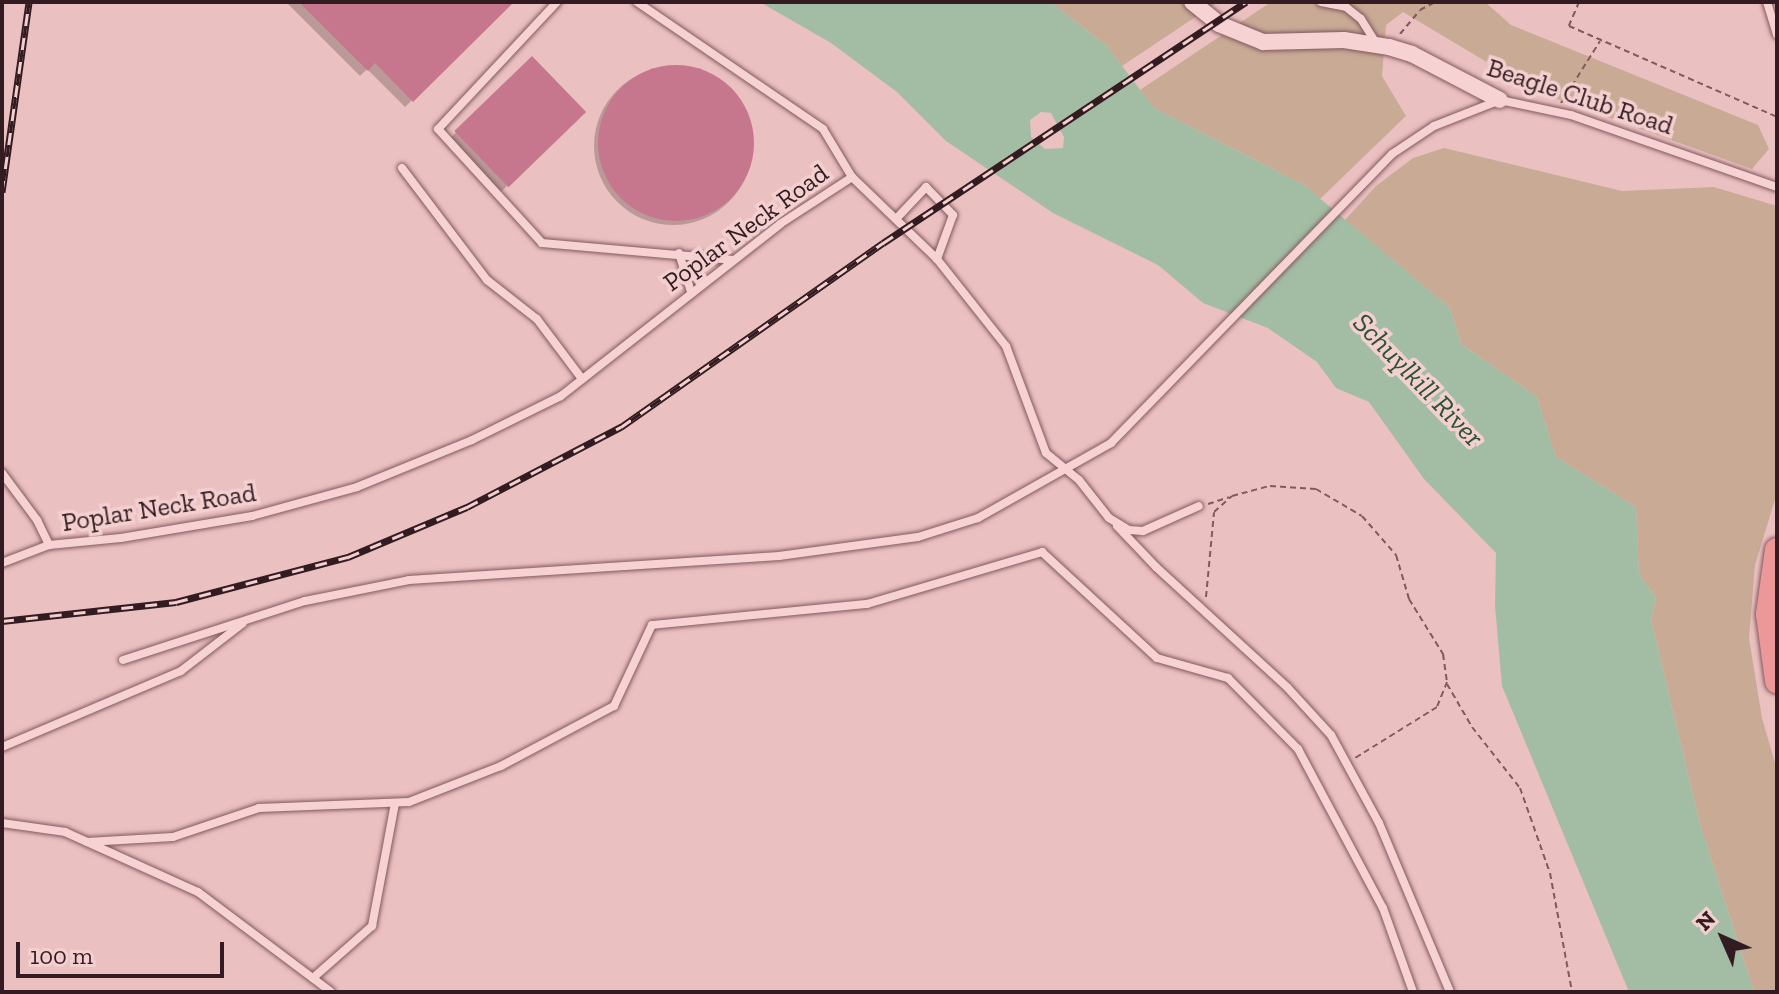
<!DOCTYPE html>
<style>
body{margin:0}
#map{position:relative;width:1779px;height:994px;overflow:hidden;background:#ebc0c0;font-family:"Zilla Slab",serif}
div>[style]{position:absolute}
.green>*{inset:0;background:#c8aa95}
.water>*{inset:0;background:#a2bda3}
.shadow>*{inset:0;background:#0003;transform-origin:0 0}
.round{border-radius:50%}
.building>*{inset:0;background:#c7778d;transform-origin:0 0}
.path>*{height:2px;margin-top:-1px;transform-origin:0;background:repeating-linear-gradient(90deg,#82595f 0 6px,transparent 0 10px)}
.roads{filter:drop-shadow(0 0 2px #82595f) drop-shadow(0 0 2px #82595f)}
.lane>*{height:8px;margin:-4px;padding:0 4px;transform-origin:4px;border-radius:4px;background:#f6d2d2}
.street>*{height:16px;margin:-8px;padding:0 8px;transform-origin:8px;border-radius:8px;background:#f6d2d2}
.primary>*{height:24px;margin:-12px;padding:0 12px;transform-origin:12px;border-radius:12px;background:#ed9898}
.rail>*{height:7px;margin-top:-3.5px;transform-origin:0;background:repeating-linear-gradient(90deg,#f3cfcf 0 12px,#331c21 0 24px);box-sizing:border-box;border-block:2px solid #331c21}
span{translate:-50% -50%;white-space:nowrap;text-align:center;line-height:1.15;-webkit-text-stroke:7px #f3cfcf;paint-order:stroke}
.street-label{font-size:26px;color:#331c21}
.water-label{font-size:28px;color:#2c5236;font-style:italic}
.frame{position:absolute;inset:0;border:4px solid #331c21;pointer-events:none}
.north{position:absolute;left:1683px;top:898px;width:80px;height:80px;-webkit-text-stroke:6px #f3cfcf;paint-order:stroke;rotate:315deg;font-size:22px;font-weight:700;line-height:32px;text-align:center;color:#331c21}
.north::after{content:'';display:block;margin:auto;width:28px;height:36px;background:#331c21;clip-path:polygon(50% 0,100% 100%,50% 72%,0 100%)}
.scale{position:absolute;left:16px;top:942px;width:208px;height:36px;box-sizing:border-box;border:4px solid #331c21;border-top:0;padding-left:10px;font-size:24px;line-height:28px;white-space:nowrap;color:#331c21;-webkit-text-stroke:6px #f3cfcf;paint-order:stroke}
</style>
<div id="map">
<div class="green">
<i style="clip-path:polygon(1050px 2px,1218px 2px,1122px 66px,1106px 45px)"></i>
<i style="clip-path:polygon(1271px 2px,1485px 2px,1511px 25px,1758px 125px,1769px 149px,1752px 169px,1535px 91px,1403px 12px,1386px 25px,1382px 76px,1406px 116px,1320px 199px,1304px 185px,1154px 108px,1140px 90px)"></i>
<i style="clip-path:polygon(1444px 148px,1622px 191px,1714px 187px,1777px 206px,1777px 493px,1755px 565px,1749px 638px,1762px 718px,1777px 770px,1777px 992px,1754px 992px,1700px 824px,1651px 620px,1656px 598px,1639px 574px,1636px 507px,1556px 457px,1537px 397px,1461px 344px,1450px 308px,1345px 220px,1376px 186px,1413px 158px)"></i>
</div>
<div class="water">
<i style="clip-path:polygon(evenodd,760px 2px,1050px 2px,1106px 45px,1154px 108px,1304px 185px,1450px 308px,1461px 344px,1537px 397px,1556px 457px,1636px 507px,1639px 574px,1656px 598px,1651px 620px,1700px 824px,1754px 992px,1629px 992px,1502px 686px,1495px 606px,1496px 553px,1424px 479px,1369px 402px,1336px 388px,1317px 362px,1268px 328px,1203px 303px,1158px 265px,1053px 213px,946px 141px,897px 92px,831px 43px,760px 2px,1041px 112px,1051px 113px,1064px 137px,1063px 148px,1045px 149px,1031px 137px,1030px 120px,1041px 112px)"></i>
</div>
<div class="shadow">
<i style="clip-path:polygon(286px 2px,508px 2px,509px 4px,405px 107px,367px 69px,360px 76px)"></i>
<i style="left:532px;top:59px;width:74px;height:115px;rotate:46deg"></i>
<i class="round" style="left:594px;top:67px;width:158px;height:158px"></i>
</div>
<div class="building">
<i style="clip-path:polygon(299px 2px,511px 2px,512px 4px,413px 102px,375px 63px,368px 71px)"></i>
<i style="left:532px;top:56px;width:78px;height:108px;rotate:46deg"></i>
<i class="round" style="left:598px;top:65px;width:156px;height:156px"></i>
</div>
<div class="path">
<i style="left:1579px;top:2px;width:26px;rotate:113deg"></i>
<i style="left:1569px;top:26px;width:227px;rotate:23.6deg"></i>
<i style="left:1400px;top:34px;width:31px;rotate:-50deg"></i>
<i style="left:1420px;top:10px;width:17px;rotate:-28deg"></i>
<i style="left:1561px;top:103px;width:73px;rotate:-57.8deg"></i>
<i style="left:1208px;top:504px;width:22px;rotate:-18deg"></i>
<i style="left:1206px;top:597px;width:85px;rotate:-84.6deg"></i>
<i style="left:1214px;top:512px;width:24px;rotate:-42deg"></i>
<i style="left:1232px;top:496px;width:39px;rotate:-15deg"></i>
<i style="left:1270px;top:486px;width:46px;rotate:3.7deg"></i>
<i style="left:1316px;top:489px;width:53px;rotate:30.4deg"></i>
<i style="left:1362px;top:516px;width:52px;rotate:48.9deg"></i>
<i style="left:1396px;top:555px;width:46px;rotate:73.5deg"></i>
<i style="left:1409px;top:599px;width:65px;rotate:58.3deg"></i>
<i style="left:1443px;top:654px;width:28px;rotate:82deg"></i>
<i style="left:1447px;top:682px;width:27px;rotate:112deg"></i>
<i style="left:1437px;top:707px;width:97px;rotate:148.1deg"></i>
<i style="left:1447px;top:684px;width:50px;rotate:59.8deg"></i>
<i style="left:1472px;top:727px;width:78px;rotate:51.8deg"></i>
<i style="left:1520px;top:788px;width:90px;rotate:70.6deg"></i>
<i style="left:1550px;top:873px;width:121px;rotate:79.5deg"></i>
</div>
<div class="roads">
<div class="lane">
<i style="left:557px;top:2px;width:174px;rotate:133.1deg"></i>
<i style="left:438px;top:129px;width:154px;rotate:47.6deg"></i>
<i style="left:542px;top:243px;width:192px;rotate:5.1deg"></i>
<i style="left:637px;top:2px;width:225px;rotate:34.3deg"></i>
<i style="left:823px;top:129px;width:56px;rotate:58.9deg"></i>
<i style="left:1321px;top:2px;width:25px;rotate:11deg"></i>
<i style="left:1346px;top:7px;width:19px;rotate:39deg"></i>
<i style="left:1361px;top:19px;width:31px;rotate:58deg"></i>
<i style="left:1767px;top:2px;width:34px;rotate:73deg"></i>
<i style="left:402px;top:168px;width:141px;rotate:52.8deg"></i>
<i style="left:487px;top:280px;width:63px;rotate:38deg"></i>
<i style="left:537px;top:319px;width:75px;rotate:53.1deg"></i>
<i style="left:896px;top:219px;width:44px;rotate:-46.8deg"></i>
<i style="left:926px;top:187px;width:39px;rotate:46deg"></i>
<i style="left:953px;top:215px;width:47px;rotate:110deg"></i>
<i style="left:679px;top:253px;width:41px;rotate:72.9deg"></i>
<i style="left:2px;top:473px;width:59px;rotate:53.3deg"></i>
<i style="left:37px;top:520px;width:28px;rotate:64deg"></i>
<i style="left:1117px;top:526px;width:57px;rotate:46.4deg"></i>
<i style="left:1156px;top:567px;width:178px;rotate:42.5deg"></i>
<i style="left:1287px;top:687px;width:65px;rotate:47.5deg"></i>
<i style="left:1331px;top:735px;width:100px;rotate:61.4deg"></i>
<i style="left:1379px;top:823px;width:183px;rotate:67.2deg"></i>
<i style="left:2px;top:563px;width:50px;rotate:-21deg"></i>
<i style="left:49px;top:545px;width:72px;rotate:-5.6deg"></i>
<i style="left:121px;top:538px;width:133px;rotate:-9.5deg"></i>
<i style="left:252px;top:516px;width:109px;rotate:-15.4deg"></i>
<i style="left:357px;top:487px;width:124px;rotate:-22.2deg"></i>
<i style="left:472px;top:440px;width:99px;rotate:-26.3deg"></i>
<i style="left:561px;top:396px;width:278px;rotate:-38.1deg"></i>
<i style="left:780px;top:224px;width:86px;rotate:-33.1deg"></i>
<i style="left:852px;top:177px;width:118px;rotate:44deg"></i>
<i style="left:937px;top:259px;width:111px;rotate:51.6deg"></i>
<i style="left:1006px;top:346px;width:114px;rotate:69.5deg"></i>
<i style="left:1046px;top:453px;width:43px;rotate:39.3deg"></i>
<i style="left:1079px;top:480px;width:48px;rotate:51.7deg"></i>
<i style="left:1109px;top:518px;width:23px;rotate:31deg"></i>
<i style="left:1129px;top:530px;width:14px;rotate:4deg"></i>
<i style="left:1143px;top:531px;width:61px;rotate:-24.1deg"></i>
<i style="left:123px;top:660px;width:191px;rotate:-18deg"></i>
<i style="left:305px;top:601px;width:106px;rotate:-11.4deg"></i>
<i style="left:409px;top:580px;width:371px;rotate:-3.7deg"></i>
<i style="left:779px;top:556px;width:140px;rotate:-7.8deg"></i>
<i style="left:918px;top:537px;width:63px;rotate:-17.6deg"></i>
<i style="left:978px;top:518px;width:153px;rotate:-29.4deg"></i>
<i style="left:1111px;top:443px;width:403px;rotate:-45.8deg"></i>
<i style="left:1392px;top:154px;width:50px;rotate:-33.7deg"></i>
<i style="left:1434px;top:126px;width:71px;rotate:-21.5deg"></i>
<i style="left:1500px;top:100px;width:73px;rotate:11.9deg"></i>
<i style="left:1571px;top:115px;width:218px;rotate:19.3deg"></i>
<i style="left:2px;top:747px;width:194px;rotate:-23deg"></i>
<i style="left:181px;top:671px;width:78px;rotate:-37.7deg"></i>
<i style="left:2px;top:823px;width:64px;rotate:8.1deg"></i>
<i style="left:65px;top:832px;width:146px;rotate:24.3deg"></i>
<i style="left:198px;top:892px;width:166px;rotate:36.9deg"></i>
<i style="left:87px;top:842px;width:86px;rotate:-3.3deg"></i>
<i style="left:173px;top:837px;width:91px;rotate:-18.6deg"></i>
<i style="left:259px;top:808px;width:150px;rotate:-2.3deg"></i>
<i style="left:409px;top:802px;width:99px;rotate:-21.4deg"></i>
<i style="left:501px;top:766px;width:128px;rotate:-28deg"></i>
<i style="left:614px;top:706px;width:89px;rotate:-64.9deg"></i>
<i style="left:652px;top:625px;width:216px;rotate:-5.6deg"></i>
<i style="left:867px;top:604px;width:183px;rotate:-16.5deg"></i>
<i style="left:1042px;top:552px;width:156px;rotate:42.7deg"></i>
<i style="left:1157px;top:658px;width:74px;rotate:15.7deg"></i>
<i style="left:1228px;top:678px;width:100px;rotate:45.4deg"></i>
<i style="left:1298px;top:749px;width:180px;rotate:61.9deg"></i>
<i style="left:1383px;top:908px;width:89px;rotate:70.3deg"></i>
<i style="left:313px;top:978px;width:79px;rotate:-41.4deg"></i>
<i style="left:372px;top:926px;width:125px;rotate:-79.4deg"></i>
</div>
<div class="street">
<i style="left:1192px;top:2px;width:35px;rotate:39deg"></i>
<i style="left:1219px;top:24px;width:48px;rotate:22.2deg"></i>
<i style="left:1263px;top:42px;width:81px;rotate:-1.4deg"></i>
<i style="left:1344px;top:40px;width:46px;rotate:8.8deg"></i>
<i style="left:1389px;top:47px;width:24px;rotate:17deg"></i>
<i style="left:1412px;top:54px;width:99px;rotate:27.6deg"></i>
</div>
<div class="primary">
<i style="left:1777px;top:550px;width:65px;rotate:98deg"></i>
<i style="left:1768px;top:614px;width:68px;rotate:82.3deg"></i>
</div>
</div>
<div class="rail">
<i style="left:2px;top:192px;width:192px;rotate:-81.9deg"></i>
<i style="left:2px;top:621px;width:175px;rotate:-6.2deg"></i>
<i style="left:176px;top:602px;width:178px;rotate:-14.7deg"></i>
<i style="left:348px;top:557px;width:129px;rotate:-22.8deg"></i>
<i style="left:467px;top:507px;width:174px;rotate:-27.5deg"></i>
<i style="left:621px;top:427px;width:320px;rotate:-35.1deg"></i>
<i style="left:883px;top:243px;width:436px;rotate:-33.6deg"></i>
</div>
<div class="street-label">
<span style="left:1580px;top:97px;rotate:18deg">Beagle Club Road</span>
<span style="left:746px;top:228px;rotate:-36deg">Poplar Neck Road</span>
<span style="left:159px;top:508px;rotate:-9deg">Poplar Neck Road</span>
</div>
<div class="water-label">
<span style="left:1418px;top:380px;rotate:46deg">Schuylkill River</span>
</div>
<div class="frame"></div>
<div class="north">N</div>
<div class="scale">100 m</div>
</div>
